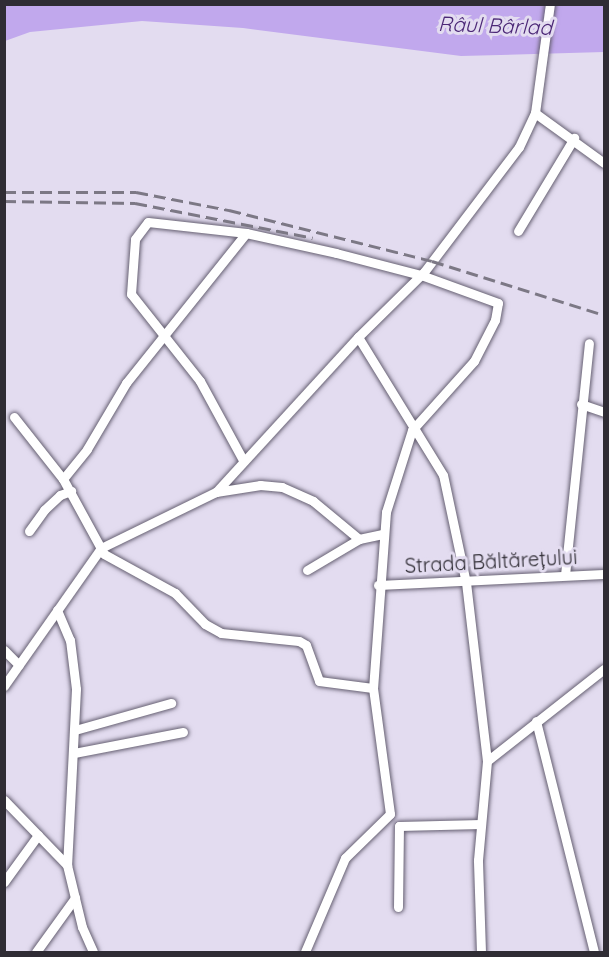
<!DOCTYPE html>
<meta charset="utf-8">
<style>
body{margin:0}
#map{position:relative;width:609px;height:957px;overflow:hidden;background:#e3dcf0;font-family:Quicksand,sans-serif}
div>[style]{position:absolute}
.water>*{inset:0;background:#c1a8ed}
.roads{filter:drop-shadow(0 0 2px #666072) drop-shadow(0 0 2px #666072)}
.minor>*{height:9px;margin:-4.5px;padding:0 4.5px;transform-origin:4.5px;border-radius:4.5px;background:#fff}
.rail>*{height:3px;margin-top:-1.5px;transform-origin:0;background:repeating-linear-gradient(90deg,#7c7885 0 12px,transparent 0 18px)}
span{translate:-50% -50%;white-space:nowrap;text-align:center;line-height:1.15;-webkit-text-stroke:6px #e3dcf0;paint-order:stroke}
.street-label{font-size:20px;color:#2f2c34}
.water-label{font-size:21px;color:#4c2877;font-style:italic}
.frame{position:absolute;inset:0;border:6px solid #2f2c34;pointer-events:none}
</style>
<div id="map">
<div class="water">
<i style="clip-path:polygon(4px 5px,604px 5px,604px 52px,461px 56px,243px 28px,142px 21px,30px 32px,5px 41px)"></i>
</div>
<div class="roads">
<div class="minor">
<i style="left:535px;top:113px;width:85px;rotate:35.9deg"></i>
<i style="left:518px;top:231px;width:109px;rotate:-58.9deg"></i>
<i style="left:581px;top:404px;width:24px;rotate:19deg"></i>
<i style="left:14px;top:417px;width:79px;rotate:51.7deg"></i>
<i style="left:63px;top:479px;width:85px;rotate:61.3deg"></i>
<i style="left:104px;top:554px;width:81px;rotate:28.8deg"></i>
<i style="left:175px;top:593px;width:43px;rotate:45.9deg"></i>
<i style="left:205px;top:624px;width:18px;rotate:29deg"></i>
<i style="left:221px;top:633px;width:78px;rotate:5.9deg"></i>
<i style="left:299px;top:641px;width:8px;rotate:30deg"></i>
<i style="left:306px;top:645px;width:38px;rotate:70deg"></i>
<i style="left:319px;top:681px;width:54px;rotate:7.4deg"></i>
<i style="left:243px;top:460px;width:90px;rotate:-118.6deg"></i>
<i style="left:200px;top:381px;width:111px;rotate:-128.4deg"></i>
<i style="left:131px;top:294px;width:55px;rotate:-85.8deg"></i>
<i style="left:135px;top:239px;width:21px;rotate:-53deg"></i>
<i style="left:148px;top:222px;width:99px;rotate:6.4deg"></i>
<i style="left:246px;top:233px;width:92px;rotate:12.5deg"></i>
<i style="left:336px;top:253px;width:88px;rotate:14.5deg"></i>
<i style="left:421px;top:275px;width:82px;rotate:20deg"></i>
<i style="left:498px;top:303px;width:17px;rotate:100deg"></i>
<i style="left:495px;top:320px;width:46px;rotate:117.1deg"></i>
<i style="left:474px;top:361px;width:93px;rotate:131.9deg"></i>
<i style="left:412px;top:430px;width:86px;rotate:107.6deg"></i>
<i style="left:386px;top:512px;width:176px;rotate:94.2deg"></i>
<i style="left:373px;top:688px;width:127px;rotate:82.3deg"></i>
<i style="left:390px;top:814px;width:63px;rotate:135.6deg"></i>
<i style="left:345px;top:858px;width:102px;rotate:113.1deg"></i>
<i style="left:63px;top:479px;width:38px;rotate:-51deg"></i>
<i style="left:87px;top:449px;width:77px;rotate:-59.4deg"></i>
<i style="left:126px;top:383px;width:192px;rotate:-51.3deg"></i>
<i style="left:216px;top:492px;width:45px;rotate:-9deg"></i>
<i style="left:260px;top:485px;width:22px;rotate:5deg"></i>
<i style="left:282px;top:487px;width:34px;rotate:24deg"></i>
<i style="left:313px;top:501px;width:60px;rotate:39.6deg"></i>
<i style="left:29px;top:531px;width:26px;rotate:-54deg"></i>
<i style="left:44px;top:510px;width:22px;rotate:-43deg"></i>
<i style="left:60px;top:495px;width:12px;rotate:-20deg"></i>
<i style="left:307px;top:570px;width:61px;rotate:-30.8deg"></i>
<i style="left:359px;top:539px;width:24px;rotate:-12deg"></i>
<i style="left:565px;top:575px;width:233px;rotate:-84.1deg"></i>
<i style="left:378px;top:585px;width:226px;rotate:-2.8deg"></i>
<i style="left:57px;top:610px;width:33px;rotate:67deg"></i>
<i style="left:70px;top:640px;width:49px;rotate:83deg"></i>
<i style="left:76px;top:689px;width:176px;rotate:92.9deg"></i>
<i style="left:67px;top:865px;width:64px;rotate:76.4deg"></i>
<i style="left:82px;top:927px;width:27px;rotate:66deg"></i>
<i style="left:4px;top:650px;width:21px;rotate:45deg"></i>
<i style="left:4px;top:686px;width:169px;rotate:-54.9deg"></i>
<i style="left:101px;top:548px;width:128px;rotate:-26deg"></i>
<i style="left:216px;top:492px;width:210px;rotate:-47.5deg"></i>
<i style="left:536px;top:721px;width:238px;rotate:75.9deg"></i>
<i style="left:75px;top:730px;width:100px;rotate:-15.7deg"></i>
<i style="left:74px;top:753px;width:111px;rotate:-10.9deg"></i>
<i style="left:487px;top:761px;width:149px;rotate:-38.2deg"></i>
<i style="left:4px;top:800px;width:91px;rotate:45.9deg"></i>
<i style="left:4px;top:882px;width:58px;rotate:-54.1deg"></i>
<i style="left:398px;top:907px;width:81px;rotate:-89.3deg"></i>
<i style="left:399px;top:826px;width:82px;rotate:-1.4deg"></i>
<i style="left:36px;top:952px;width:67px;rotate:-54.2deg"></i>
<i style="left:481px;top:952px;width:92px;rotate:-91.9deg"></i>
<i style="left:478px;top:860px;width:99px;rotate:-84.8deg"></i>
<i style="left:487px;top:761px;width:179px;rotate:-96.7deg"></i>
<i style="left:466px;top:583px;width:110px;rotate:-102deg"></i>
<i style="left:443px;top:475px;width:162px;rotate:-121.6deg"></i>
<i style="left:358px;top:337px;width:93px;rotate:-44.6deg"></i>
<i style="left:424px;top:272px;width:157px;rotate:-52.8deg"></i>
<i style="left:519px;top:147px;width:38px;rotate:-65deg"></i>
<i style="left:535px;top:113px;width:110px;rotate:-82.2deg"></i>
</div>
</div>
<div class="rail">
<i style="left:4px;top:192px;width:132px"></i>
<i style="left:136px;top:192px;width:95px;rotate:11deg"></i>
<i style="left:229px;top:210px;width:209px;rotate:14.1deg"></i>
<i style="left:432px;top:261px;width:180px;rotate:17.4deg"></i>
<i style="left:4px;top:201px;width:131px;rotate:0.9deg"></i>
<i style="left:135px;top:203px;width:181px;rotate:11.1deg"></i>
</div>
<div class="street-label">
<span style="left:491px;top:561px;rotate:-3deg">Strada Băltărețului</span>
</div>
<div class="water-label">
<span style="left:495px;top:25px;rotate:2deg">Râul Bârlad</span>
</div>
<div class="frame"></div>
</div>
